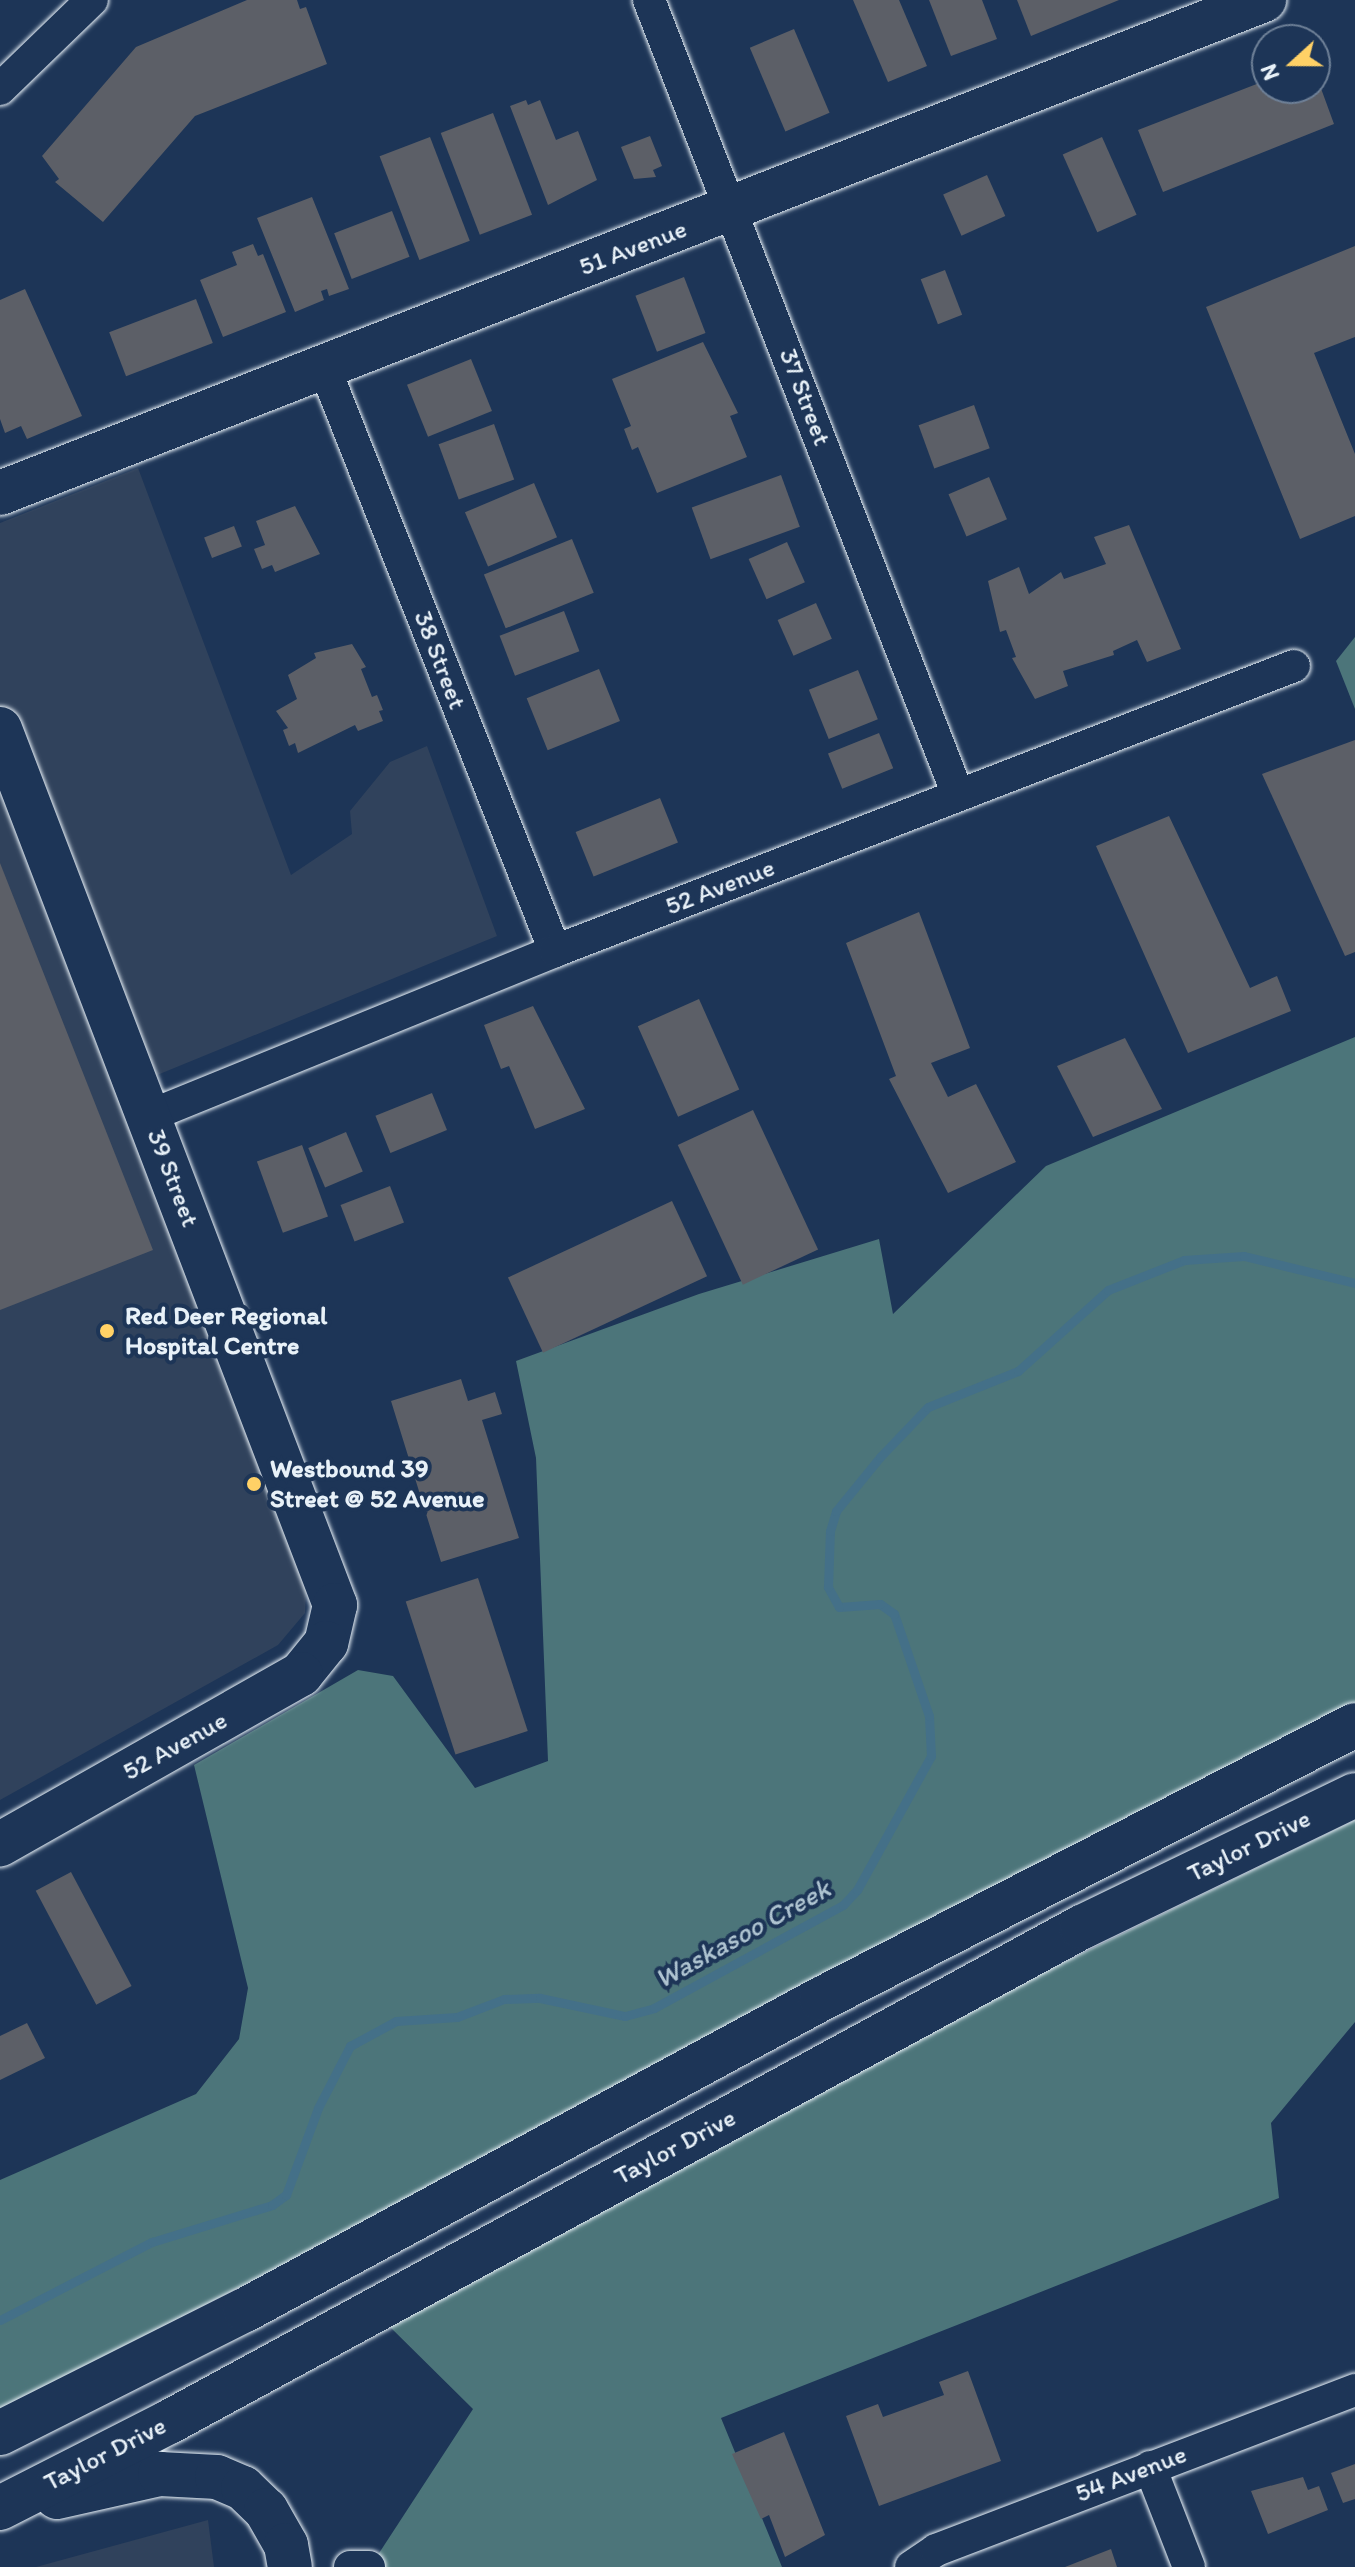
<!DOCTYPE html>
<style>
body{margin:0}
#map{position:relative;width:1355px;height:2567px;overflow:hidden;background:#1d3557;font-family:Itim,sans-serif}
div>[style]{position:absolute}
.built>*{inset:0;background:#30425c}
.green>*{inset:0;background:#4c757a}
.stream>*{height:9px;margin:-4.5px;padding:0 4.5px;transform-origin:4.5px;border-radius:4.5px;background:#447088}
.building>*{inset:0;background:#5c5f67;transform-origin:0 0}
.roads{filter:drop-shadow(0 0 2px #e8f1f8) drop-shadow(0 0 2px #e8f1f8)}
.street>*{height:32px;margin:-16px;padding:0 16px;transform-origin:16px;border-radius:16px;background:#1d3557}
.secondary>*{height:44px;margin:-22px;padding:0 22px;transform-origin:22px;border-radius:22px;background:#1d3557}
.dots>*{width:22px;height:22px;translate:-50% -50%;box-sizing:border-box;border:4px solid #1d3557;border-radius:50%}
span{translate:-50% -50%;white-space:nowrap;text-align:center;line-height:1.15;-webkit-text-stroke:8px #1d3557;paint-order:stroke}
.street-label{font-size:26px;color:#e8f1f8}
.poi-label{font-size:26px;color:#e8f1f8;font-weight:700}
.left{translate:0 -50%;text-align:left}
.water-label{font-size:28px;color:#afc4d1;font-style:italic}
.north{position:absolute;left:1251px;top:24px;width:80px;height:80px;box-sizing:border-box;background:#1d3557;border:2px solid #6e8097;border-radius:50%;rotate:249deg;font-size:22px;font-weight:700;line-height:32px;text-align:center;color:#e8f1f8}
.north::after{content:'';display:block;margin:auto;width:28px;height:36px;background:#ffd166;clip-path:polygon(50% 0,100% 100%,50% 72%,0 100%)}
</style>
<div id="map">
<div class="built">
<i style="clip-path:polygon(138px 468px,291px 875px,352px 834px,350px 811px,390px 762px,427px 746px,497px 936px,123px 1089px,307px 1574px,305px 1613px,278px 1645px,0 1800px,0 523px)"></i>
<i style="clip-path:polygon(208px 2520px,214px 2567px,36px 2567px)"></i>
</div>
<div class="green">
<i style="clip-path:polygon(1355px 637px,1355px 709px,1336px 661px)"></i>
<i style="clip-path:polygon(1355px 1037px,1355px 1711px,0 2411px,0 2180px,196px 2094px,239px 2039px,248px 1988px,194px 1765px,358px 1670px,393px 1676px,475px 1788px,548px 1761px,536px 1458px,516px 1361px,699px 1294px,879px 1239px,893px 1314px,1046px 1166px)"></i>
<i style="clip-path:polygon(1355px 1820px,1355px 2022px,1271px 2123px,1279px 2198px,721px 2418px,782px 2567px,370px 2567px,473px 2409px,386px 2323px,991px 1998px)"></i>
</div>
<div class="stream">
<i style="left:0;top:2320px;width:171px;rotate:-27.2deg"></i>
<i style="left:152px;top:2242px;width:126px;rotate:-17.1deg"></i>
<i style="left:272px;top:2205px;width:17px;rotate:-36deg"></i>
<i style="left:286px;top:2195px;width:93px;rotate:-69.8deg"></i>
<i style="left:318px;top:2108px;width:70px;rotate:-62.7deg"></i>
<i style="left:350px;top:2046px;width:52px;rotate:-28.5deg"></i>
<i style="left:396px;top:2021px;width:61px;rotate:-3.8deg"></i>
<i style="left:457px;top:2017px;width:50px;rotate:-21deg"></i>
<i style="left:504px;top:1999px;width:36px;rotate:-2deg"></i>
<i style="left:540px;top:1998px;width:87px;rotate:12deg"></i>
<i style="left:625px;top:2016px;width:30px;rotate:-15deg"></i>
<i style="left:654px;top:2008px;width:215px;rotate:-28.6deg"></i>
<i style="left:843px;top:1905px;width:21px;rotate:-47deg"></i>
<i style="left:857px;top:1890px;width:153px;rotate:-61.1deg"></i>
<i style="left:931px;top:1756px;width:40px;rotate:-92.9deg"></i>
<i style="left:929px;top:1716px;width:108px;rotate:-108.9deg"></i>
<i style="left:894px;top:1614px;width:17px;rotate:-144deg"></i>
<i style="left:880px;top:1604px;width:41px;rotate:175.8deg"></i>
<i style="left:839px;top:1607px;width:23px;rotate:-119deg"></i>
<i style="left:828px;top:1587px;width:56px;rotate:-88deg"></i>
<i style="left:830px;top:1531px;width:21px;rotate:-73deg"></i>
<i style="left:836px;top:1511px;width:70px;rotate:-50.8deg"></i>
<i style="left:880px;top:1457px;width:69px;rotate:-46.2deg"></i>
<i style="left:928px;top:1407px;width:97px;rotate:-21.8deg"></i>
<i style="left:1018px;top:1371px;width:121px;rotate:-42deg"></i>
<i style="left:1108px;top:1290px;width:82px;rotate:-21.5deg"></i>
<i style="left:1184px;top:1260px;width:60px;rotate:-3.8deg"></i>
<i style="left:1244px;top:1256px;width:114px;rotate:13.7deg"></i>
</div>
<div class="building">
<i style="clip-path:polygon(247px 0,297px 0,300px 9px,306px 7px,327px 64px,195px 116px,103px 222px,55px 182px,59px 179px,42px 156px,136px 47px)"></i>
<i style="clip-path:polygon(853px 0,899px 0,927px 66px,888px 82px)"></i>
<i style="clip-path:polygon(929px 0,982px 0,997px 39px,951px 56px)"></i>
<i style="clip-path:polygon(1017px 0,1119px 0,1031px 36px)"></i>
<i style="left:794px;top:29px;width:91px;height:48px;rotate:67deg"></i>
<i style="clip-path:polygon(1315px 72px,1334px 124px,1163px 192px,1138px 130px,1267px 80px,1267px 88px,1315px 88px)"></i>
<i style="clip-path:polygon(526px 100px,528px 105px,540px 100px,556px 140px,578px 131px,597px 180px,548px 205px,510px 106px)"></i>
<i style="left:493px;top:113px;width:109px;height:56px;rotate:69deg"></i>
<i style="clip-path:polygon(650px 136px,662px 166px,653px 170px,656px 177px,634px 179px,621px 147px)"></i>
<i style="left:430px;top:137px;width:111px;height:54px;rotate:69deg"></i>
<i style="left:1102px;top:137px;width:85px;height:43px;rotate:66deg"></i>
<i style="left:987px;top:175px;width:45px;height:48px;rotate:66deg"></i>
<i style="clip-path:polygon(312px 197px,349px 289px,329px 296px,327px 289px,321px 291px,324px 300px,295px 312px,257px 218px)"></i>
<i style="left:392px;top:211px;width:49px;height:62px;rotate:69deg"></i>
<i style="clip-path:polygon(253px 244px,258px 256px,263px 254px,286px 312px,223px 337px,200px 280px,237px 265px,232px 252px)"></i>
<i style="clip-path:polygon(1355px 246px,1355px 337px,1314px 353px,1355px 454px,1355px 516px,1300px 539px,1206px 307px)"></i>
<i style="left:945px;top:270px;width:48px;height:26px;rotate:69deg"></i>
<i style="left:684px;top:277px;width:60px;height:52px;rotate:69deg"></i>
<i style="clip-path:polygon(25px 289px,82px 416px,27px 439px,21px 426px,5px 433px,0 419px,0 300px)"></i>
<i style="left:196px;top:299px;width:47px;height:93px;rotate:69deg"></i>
<i style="clip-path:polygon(703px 342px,738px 413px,730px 416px,747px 457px,657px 493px,638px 447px,632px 450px,624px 429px,631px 426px,612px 379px)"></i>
<i style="left:471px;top:359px;width:56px;height:69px;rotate:68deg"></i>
<i style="left:974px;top:405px;width:46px;height:59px;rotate:70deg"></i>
<i style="left:494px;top:424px;width:59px;height:59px;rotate:70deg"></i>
<i style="left:781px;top:475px;width:55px;height:95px;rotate:70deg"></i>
<i style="left:989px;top:477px;width:46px;height:44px;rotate:67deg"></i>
<i style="left:534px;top:483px;width:59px;height:75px;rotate:67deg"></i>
<i style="clip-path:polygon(295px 506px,320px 554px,275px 572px,272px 565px,262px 569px,254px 549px,265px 545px,256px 521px)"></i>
<i style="clip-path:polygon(1129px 525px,1181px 649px,1147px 662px,1137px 640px,1113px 651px,1114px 655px,1063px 671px,1068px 686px,1035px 699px,1012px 658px,1016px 657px,1006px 630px,1000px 632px,988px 581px,1019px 567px,1029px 594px,1061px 572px,1064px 579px,1106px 564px,1094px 537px)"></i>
<i style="left:234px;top:526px;width:22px;height:32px;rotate:69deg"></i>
<i style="left:572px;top:539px;width:58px;height:95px;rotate:68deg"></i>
<i style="left:787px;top:542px;width:44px;height:42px;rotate:66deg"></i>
<i style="left:816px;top:603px;width:39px;height:42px;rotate:66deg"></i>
<i style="left:564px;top:611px;width:43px;height:69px;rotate:69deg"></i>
<i style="clip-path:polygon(352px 644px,366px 667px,361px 669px,372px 697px,377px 695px,383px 710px,379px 711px,383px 721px,358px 731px,355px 725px,298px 753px,295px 743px,289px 746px,283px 730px,288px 728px,276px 711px,297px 699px,288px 675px,316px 658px,314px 653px)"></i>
<i style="left:599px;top:669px;width:56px;height:78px;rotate:68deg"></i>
<i style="left:858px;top:670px;width:53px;height:53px;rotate:68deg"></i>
<i style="left:879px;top:733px;width:38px;height:55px;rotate:68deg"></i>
<i style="clip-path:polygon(1355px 740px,1355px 952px,1345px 956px,1262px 774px)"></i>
<i style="left:660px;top:798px;width:48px;height:91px;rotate:68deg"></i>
<i style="clip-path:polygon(1169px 816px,1250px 988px,1277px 976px,1291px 1011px,1188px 1053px,1096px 846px)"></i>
<i style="clip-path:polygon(0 863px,153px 1250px,0 1310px)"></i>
<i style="clip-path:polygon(919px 912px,970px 1048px,931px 1063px,948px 1097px,976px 1084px,1016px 1162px,948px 1193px,889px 1079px,896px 1076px,846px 943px)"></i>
<i style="left:699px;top:999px;width:99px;height:67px;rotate:66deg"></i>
<i style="clip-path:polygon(533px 1006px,585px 1109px,535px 1129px,509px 1066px,501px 1069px,484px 1025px)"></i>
<i style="clip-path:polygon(1125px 1038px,1162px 1109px,1093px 1137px,1057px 1066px)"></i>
<i style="left:432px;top:1093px;width:40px;height:61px;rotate:68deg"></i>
<i style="left:753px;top:1110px;width:154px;height:83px;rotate:65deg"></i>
<i style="left:346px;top:1132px;width:43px;height:41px;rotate:67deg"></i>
<i style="left:302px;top:1145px;width:76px;height:48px;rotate:70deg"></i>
<i style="left:390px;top:1186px;width:39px;height:53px;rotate:69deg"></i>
<i style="left:672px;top:1201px;width:83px;height:181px;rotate:65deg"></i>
<i style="clip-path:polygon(461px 1379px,468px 1401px,495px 1392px,502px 1414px,482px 1420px,519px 1538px,441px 1562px,391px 1401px)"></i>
<i style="left:478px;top:1578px;width:161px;height:76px;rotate:72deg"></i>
<i style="left:71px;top:1872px;width:129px;height:40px;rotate:62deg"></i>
<i style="clip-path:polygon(27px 2023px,45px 2058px,0 2080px,0 2036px)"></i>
<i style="clip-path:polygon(968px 2371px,1001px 2461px,879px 2506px,846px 2416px,878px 2404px,883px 2417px,944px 2395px,939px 2382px)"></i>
<i style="clip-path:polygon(784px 2432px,825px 2535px,785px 2557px,769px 2515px,761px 2519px,732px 2454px)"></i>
<i style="clip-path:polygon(1355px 2464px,1355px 2499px,1343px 2503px,1331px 2473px)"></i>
<i style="clip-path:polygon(1303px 2477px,1308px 2490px,1319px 2486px,1328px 2510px,1268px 2534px,1251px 2491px)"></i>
<i style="clip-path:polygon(1111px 2549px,1117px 2567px,1065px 2567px)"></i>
</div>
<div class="roads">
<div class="street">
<i style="left:649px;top:0;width:853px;rotate:68.76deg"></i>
<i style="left:0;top:89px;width:128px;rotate:-44.1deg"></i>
<i style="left:325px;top:369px;width:626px;rotate:68.44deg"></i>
<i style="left:149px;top:1116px;width:438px;rotate:-22.1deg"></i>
<i style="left:555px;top:951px;width:792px;rotate:-21.09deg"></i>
<i style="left:1150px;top:2467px;width:107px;rotate:68.7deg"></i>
<i style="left:350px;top:2567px;width:19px"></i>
<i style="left:911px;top:2567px;width:30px;rotate:-34deg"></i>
<i style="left:936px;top:2550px;width:449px;rotate:-20.9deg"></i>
</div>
<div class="secondary">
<i style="left:0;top:493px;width:1357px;rotate:-21.31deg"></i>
<i style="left:0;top:729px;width:938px;rotate:69.07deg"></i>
<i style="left:335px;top:1605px;width:39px;rotate:103deg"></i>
<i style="left:326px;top:1643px;width:40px;rotate:129deg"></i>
<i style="left:301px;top:1674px;width:346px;rotate:150.5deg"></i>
<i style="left:0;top:2433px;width:274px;rotate:-26.7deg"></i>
<i style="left:245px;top:2310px;width:655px;rotate:-28.37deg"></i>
<i style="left:821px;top:1999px;width:600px;rotate:-27.16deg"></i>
<i style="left:57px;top:2497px;width:106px;rotate:-12.6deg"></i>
<i style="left:160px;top:2474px;width:57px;rotate:3deg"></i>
<i style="left:217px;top:2477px;width:28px;rotate:23deg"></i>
<i style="left:243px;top:2488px;width:32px;rotate:44deg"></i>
<i style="left:266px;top:2510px;width:40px;rotate:60.3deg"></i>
<i style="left:286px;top:2545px;width:22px;rotate:80deg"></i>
<i style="left:0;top:2508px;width:190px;rotate:-27deg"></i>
<i style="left:169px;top:2422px;width:1039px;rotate:-28.47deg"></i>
<i style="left:1082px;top:1927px;width:303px;rotate:-25.8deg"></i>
</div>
</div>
<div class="dots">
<i style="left:107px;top:1331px;background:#ffd166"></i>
<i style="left:254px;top:1484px;background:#ffd166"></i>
</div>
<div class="street-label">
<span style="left:633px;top:248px;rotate:-21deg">51 Avenue</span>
<span style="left:805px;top:397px;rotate:69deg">37 Street</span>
<span style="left:440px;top:660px;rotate:69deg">38 Street</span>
<span style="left:720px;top:887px;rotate:-21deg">52 Avenue</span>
<span style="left:173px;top:1178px;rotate:69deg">39 Street</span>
<span style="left:175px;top:1746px;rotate:-29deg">52 Avenue</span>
<span style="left:1249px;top:1846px;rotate:-26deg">Taylor Drive</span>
<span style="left:675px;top:2147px;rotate:-28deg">Taylor Drive</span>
<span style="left:105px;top:2454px;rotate:-27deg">Taylor Drive</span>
<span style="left:1131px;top:2474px;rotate:-21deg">54 Avenue</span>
</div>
<div class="poi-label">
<span class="left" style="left:125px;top:1331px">Red Deer Regional<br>Hospital Centre</span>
<span class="left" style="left:270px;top:1484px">Westbound 39<br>Street @ 52 Avenue</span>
</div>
<div class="water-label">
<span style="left:742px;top:1933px;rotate:-29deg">Waskasoo Creek</span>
</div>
<div class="north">N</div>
</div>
